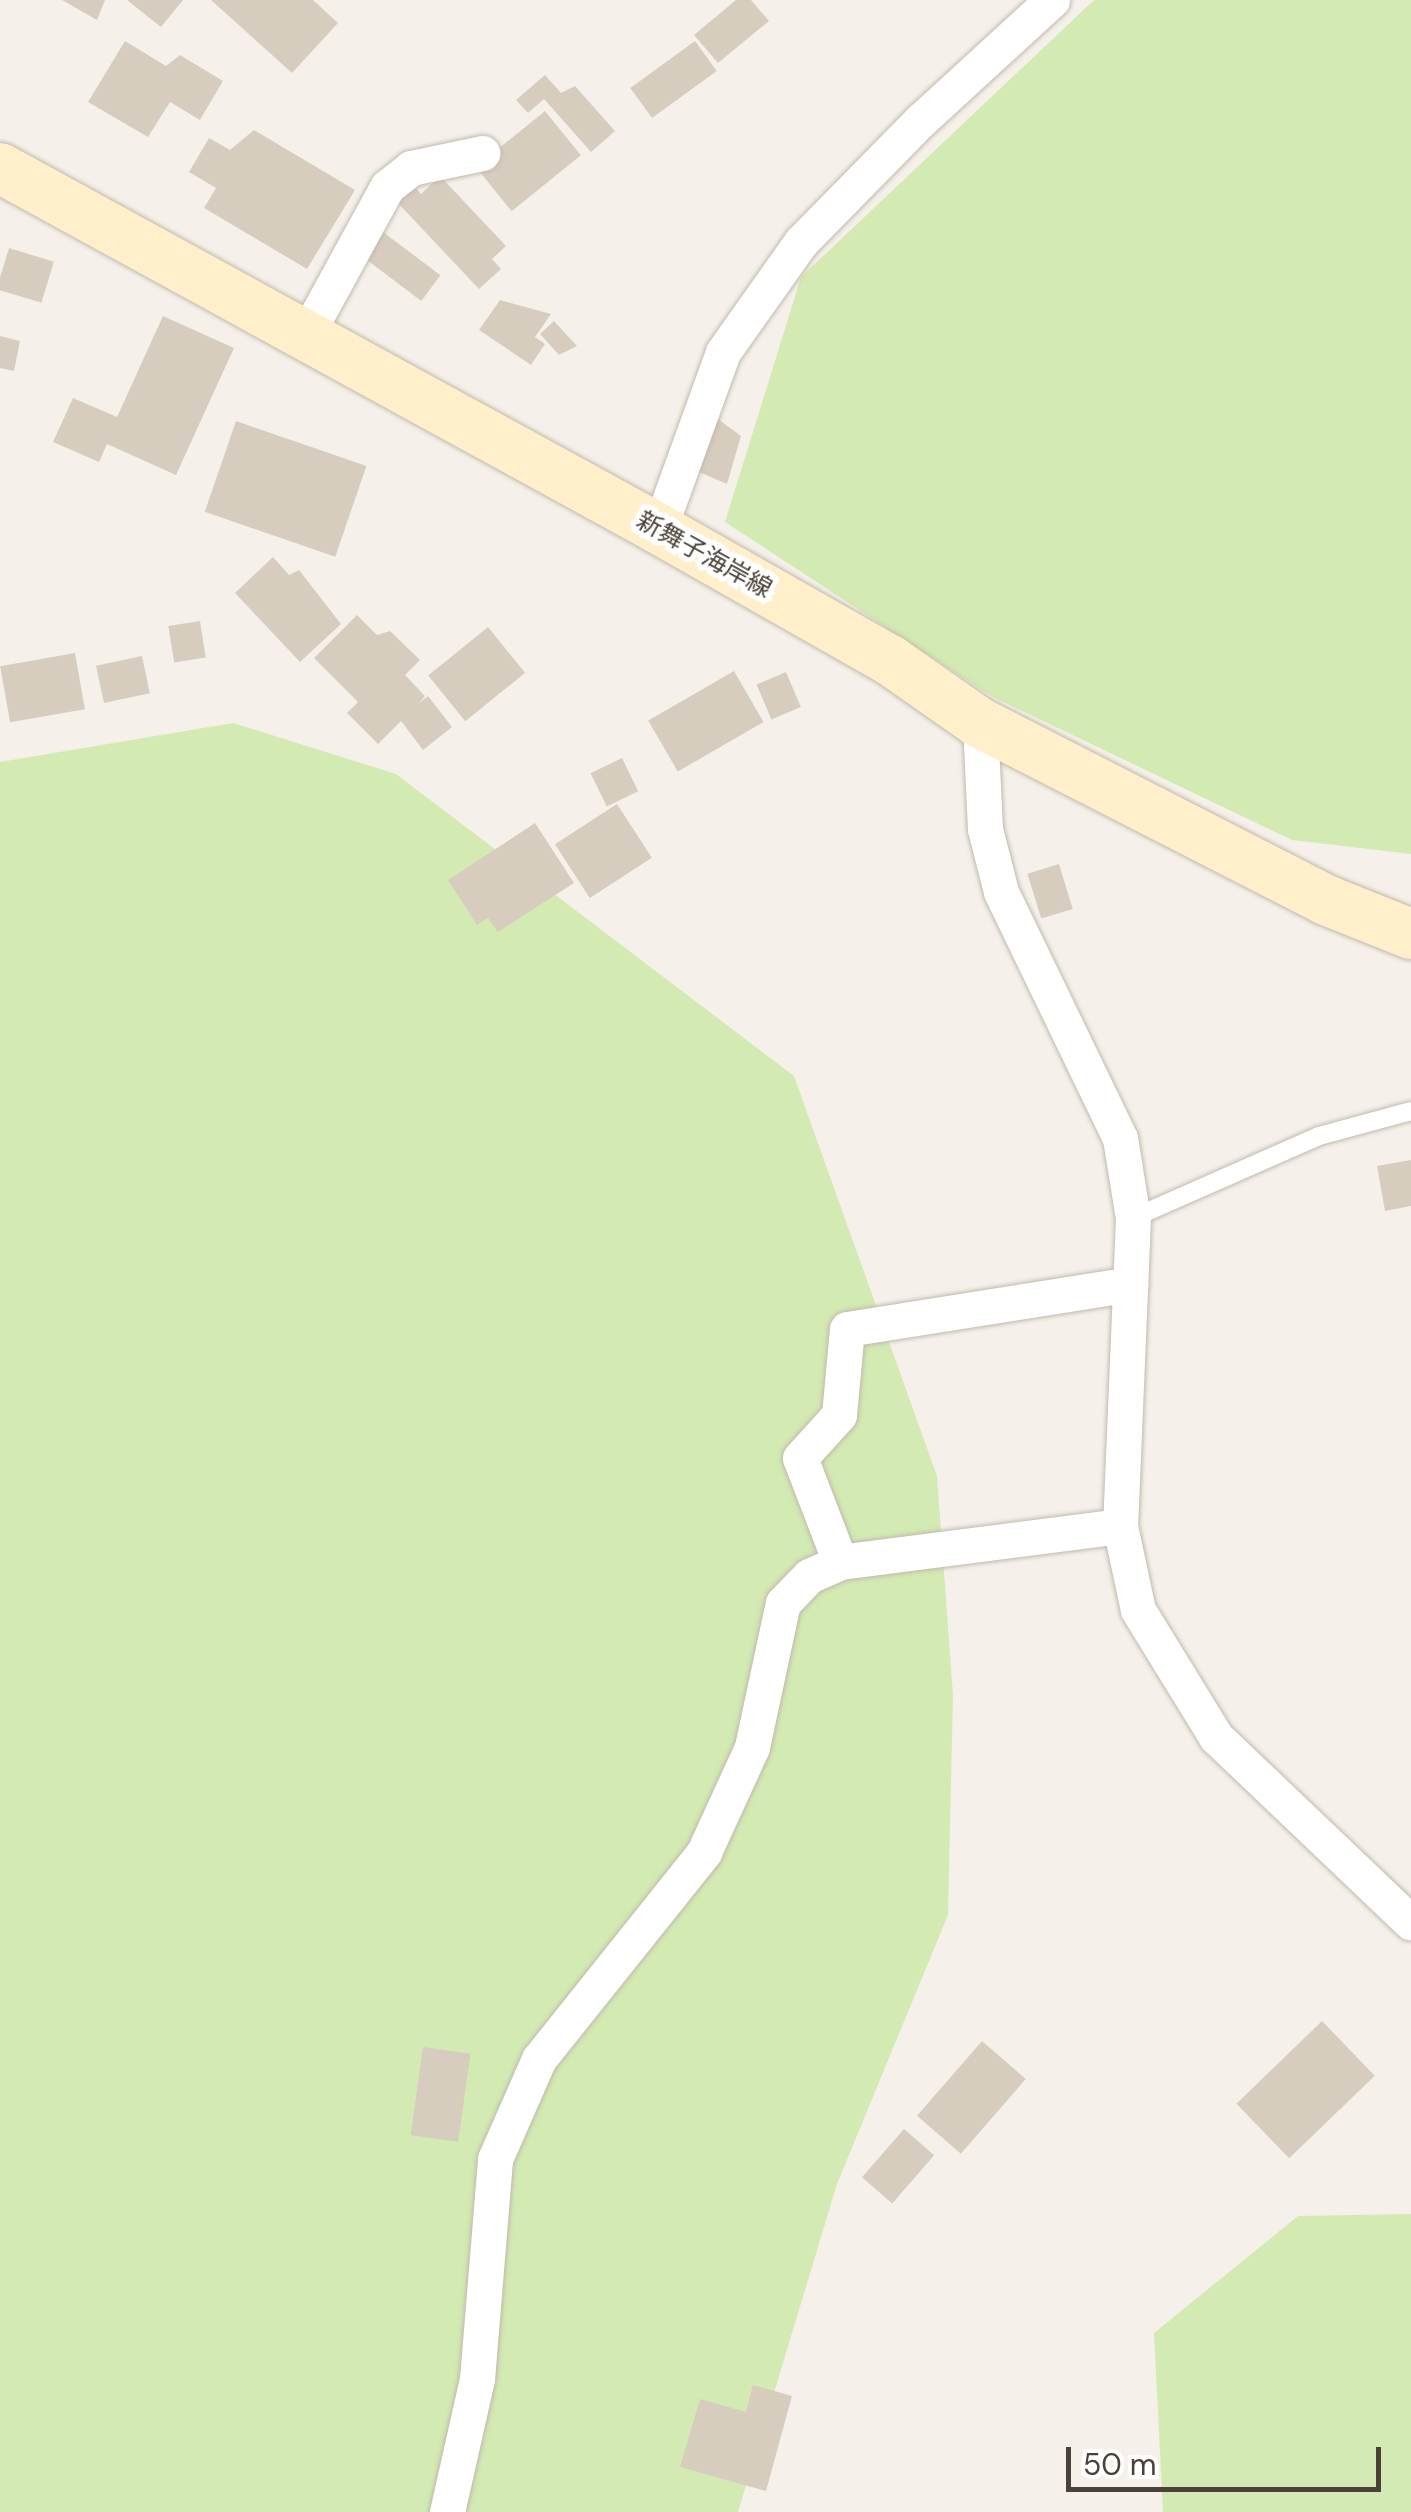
<!DOCTYPE html>
<meta charset="utf-8">
<style>
body{margin:0}
#map{position:relative;width:1411px;height:2512px;overflow:hidden;background:#f5f1ea;font-family:"DM Sans","Noto Sans JP",sans-serif}
div>[style]{position:absolute}
.green>*{inset:0;background:#d3eab3}
.building>*{inset:0;background:#d7cdbf;transform-origin:0 0}
.roads{filter:drop-shadow(0 0 2px #c1b9ac) drop-shadow(0 0 2px #c1b9ac)}
.service>*{height:18px;margin:-9px;padding:0 9px;transform-origin:9px;border-radius:9px;background:#fff}
.minor>*{height:35px;margin:-17.5px;padding:0 17.5px;transform-origin:17.5px;border-radius:17.5px;background:#fff}
.secondary>*{height:50px;margin:-25px;padding:0 25px;transform-origin:25px;border-radius:25px;background:#fff0cb}
span{translate:-50% -50%;white-space:nowrap;text-align:center;line-height:1.15;-webkit-text-stroke:10px #fff;paint-order:stroke}
.street-label{font-size:25px;color:#4a4238}
.scale{position:absolute;left:1066px;top:2447px;width:315px;height:45px;box-sizing:border-box;border:5px solid #4a4238;border-top:0;padding-left:12px;font-size:30px;line-height:35px;white-space:nowrap;color:#4a4238;-webkit-text-stroke:8px #fff;paint-order:stroke}
</style>
<div id="map">
<div class="green">
<i style="clip-path:polygon(1094px 0,1411px 0,1411px 854px,1292px 840px,991px 696px,725px 522px,801px 277px)"></i>
<i style="clip-path:polygon(233px 723px,396px 774px,794px 1076px,937px 1476px,953px 1695px,948px 1915px,837px 2184px,738px 2512px,0 2512px,0 762px)"></i>
<i style="clip-path:polygon(1411px 2214px,1411px 2512px,1163px 2512px,1154px 2333px,1298px 2216px)"></i>
</div>
<div class="building">
<i style="clip-path:polygon(62px 0,105px 0,97px 20px)"></i>
<i style="clip-path:polygon(127px 0,183px 0,161px 27px)"></i>
<i style="clip-path:polygon(211px 0,313px 0,338px 23px,292px 73px)"></i>
<i style="clip-path:polygon(736px 0,751px 0,769px 21px,718px 63px,694px 35px)"></i>
<i style="clip-path:polygon(125px 41px,166px 66px,180px 55px,223px 81px,200px 120px,170px 102px,148px 137px,88px 102px)"></i>
<i style="left:695px;top:41px;width:37px;height:80px;rotate:54deg"></i>
<i style="clip-path:polygon(545px 75px,561px 93px,575px 86px,615px 131px,591px 152px,544px 99px,528px 113px,516px 100px)"></i>
<i style="left:545px;top:111px;width:57px;height:89px;rotate:51deg"></i>
<i style="clip-path:polygon(254px 130px,355px 190px,307px 269px,204px 208px,216px 188px,189px 172px,209px 138px,230px 150px)"></i>
<i style="clip-path:polygon(440px 176px,506px 246px,492px 259px,501px 269px,479px 289px,396px 201px,413px 185px,421px 194px)"></i>
<i style="left:383px;top:232px;width:72px;height:32px;rotate:37deg"></i>
<i style="left:9px;top:248px;width:47px;height:43px;rotate:17deg"></i>
<i style="clip-path:polygon(500px 300px,551px 314px,535px 337px,545px 344px,531px 365px,479px 330px)"></i>
<i style="clip-path:polygon(163px 316px,234px 348px,176px 475px,107px 444px,99px 462px,53px 442px,73px 398px,117px 417px)"></i>
<i style="clip-path:polygon(554px 321px,577px 346px,559px 355px,540px 334px)"></i>
<i style="clip-path:polygon(0 336px,20px 341px,14px 371px,0 368px)"></i>
<i style="clip-path:polygon(707px 411px,741px 436px,727px 484px,685px 466px)"></i>
<i style="left:236px;top:421px;width:138px;height:96px;rotate:19deg"></i>
<i style="clip-path:polygon(273px 557px,289px 575px,299px 570px,341px 624px,300px 662px,235px 593px)"></i>
<i style="clip-path:polygon(357px 615px,377px 635px,390px 631px,420px 660px,405px 675px,425px 696px,418px 704px,428px 696px,452px 727px,423px 750px,401px 721px,378px 744px,347px 713px,358px 702px,314px 658px)"></i>
<i style="left:200px;top:621px;width:37px;height:32px;rotate:81deg"></i>
<i style="left:488px;top:627px;width:59px;height:77px;rotate:51deg"></i>
<i style="left:75px;top:653px;width:57px;height:76px;rotate:80deg"></i>
<i style="left:142px;top:656px;width:38px;height:47px;rotate:78deg"></i>
<i style="left:734px;top:671px;width:59px;height:99px;rotate:60deg"></i>
<i style="left:786px;top:672px;width:38px;height:32px;rotate:67deg"></i>
<i style="left:622px;top:758px;width:37px;height:35px;rotate:64deg"></i>
<i style="left:617px;top:804px;width:64px;height:74px;rotate:57deg"></i>
<i style="clip-path:polygon(535px 823px,574px 883px,498px 932px,488px 918px,477px 925px,448px 880px)"></i>
<i style="left:1059px;top:864px;width:47px;height:33px;rotate:73deg"></i>
<i style="clip-path:polygon(1411px 1160px,1411px 1206px,1385px 1211px,1377px 1166px)"></i>
<i style="left:1322px;top:2021px;width:76px;height:119px;rotate:46deg"></i>
<i style="left:982px;top:2041px;width:58px;height:99px;rotate:41deg"></i>
<i style="left:423px;top:2047px;width:48px;height:89px;rotate:8deg"></i>
<i style="left:904px;top:2129px;width:40px;height:64px;rotate:41deg"></i>
<i style="clip-path:polygon(753px 2385px,792px 2396px,766px 2491px,680px 2467px,700px 2399px,746px 2412px)"></i>
</div>
<div class="roads">
<div class="service">
<i style="left:1133px;top:1218px;width:203px;rotate:-23.8deg"></i>
<i style="left:1319px;top:1136px;width:95px;rotate:-15.2deg"></i>
</div>
<div class="minor">
<i style="left:305px;top:337px;width:171px;rotate:-61.3deg"></i>
<i style="left:387px;top:187px;width:31px;rotate:-38deg"></i>
<i style="left:411px;top:168px;width:73px;rotate:-11.9deg"></i>
<i style="left:659px;top:529px;width:188px;rotate:-70.1deg"></i>
<i style="left:723px;top:352px;width:135px;rotate:-54.7deg"></i>
<i style="left:801px;top:242px;width:171px;rotate:-45.5deg"></i>
<i style="left:921px;top:120px;width:178px;rotate:-42.5deg"></i>
<i style="left:980px;top:723px;width:106px;rotate:87.3deg"></i>
<i style="left:985px;top:829px;width:65px;rotate:75.7deg"></i>
<i style="left:1001px;top:892px;width:273px;rotate:64.2deg"></i>
<i style="left:1120px;top:1138px;width:81px;rotate:80.8deg"></i>
<i style="left:1133px;top:1218px;width:308px;rotate:92.4deg"></i>
<i style="left:1120px;top:1526px;width:86px;rotate:77.9deg"></i>
<i style="left:1138px;top:1610px;width:149px;rotate:58.4deg"></i>
<i style="left:1216px;top:1737px;width:269px;rotate:43.6deg"></i>
<i style="left:840px;top:1562px;width:111px;rotate:-111deg"></i>
<i style="left:800px;top:1458px;width:58px;rotate:-47.8deg"></i>
<i style="left:839px;top:1415px;width:86px;rotate:-84.7deg"></i>
<i style="left:847px;top:1329px;width:287px;rotate:-9deg"></i>
<i style="left:447px;top:2512px;width:136px;rotate:-77.3deg"></i>
<i style="left:477px;top:2379px;width:221px;rotate:-85.3deg"></i>
<i style="left:495px;top:2159px;width:109px;rotate:-66.3deg"></i>
<i style="left:539px;top:2059px;width:265px;rotate:-51.4deg"></i>
<i style="left:704px;top:1852px;width:115px;rotate:-65.4deg"></i>
<i style="left:752px;top:1747px;width:147px;rotate:-77.9deg"></i>
<i style="left:783px;top:1603px;width:37px;rotate:-46deg"></i>
<i style="left:809px;top:1576px;width:34px;rotate:-24deg"></i>
<i style="left:840px;top:1562px;width:282px;rotate:-7.3deg"></i>
</div>
<div class="secondary">
<i style="left:0;top:168px;width:751px;rotate:28.71deg"></i>
<i style="left:659px;top:529px;width:266px;rotate:29.6deg"></i>
<i style="left:890px;top:660px;width:110px;rotate:35deg"></i>
<i style="left:980px;top:723px;width:389px;rotate:27.1deg"></i>
<i style="left:1326px;top:900px;width:92px;rotate:21.8deg"></i>
</div>
</div>
<div class="street-label">
<span style="left:704px;top:555px;rotate:29deg">新舞子海岸線</span>
</div>
<div class="scale">50 m</div>
</div>
